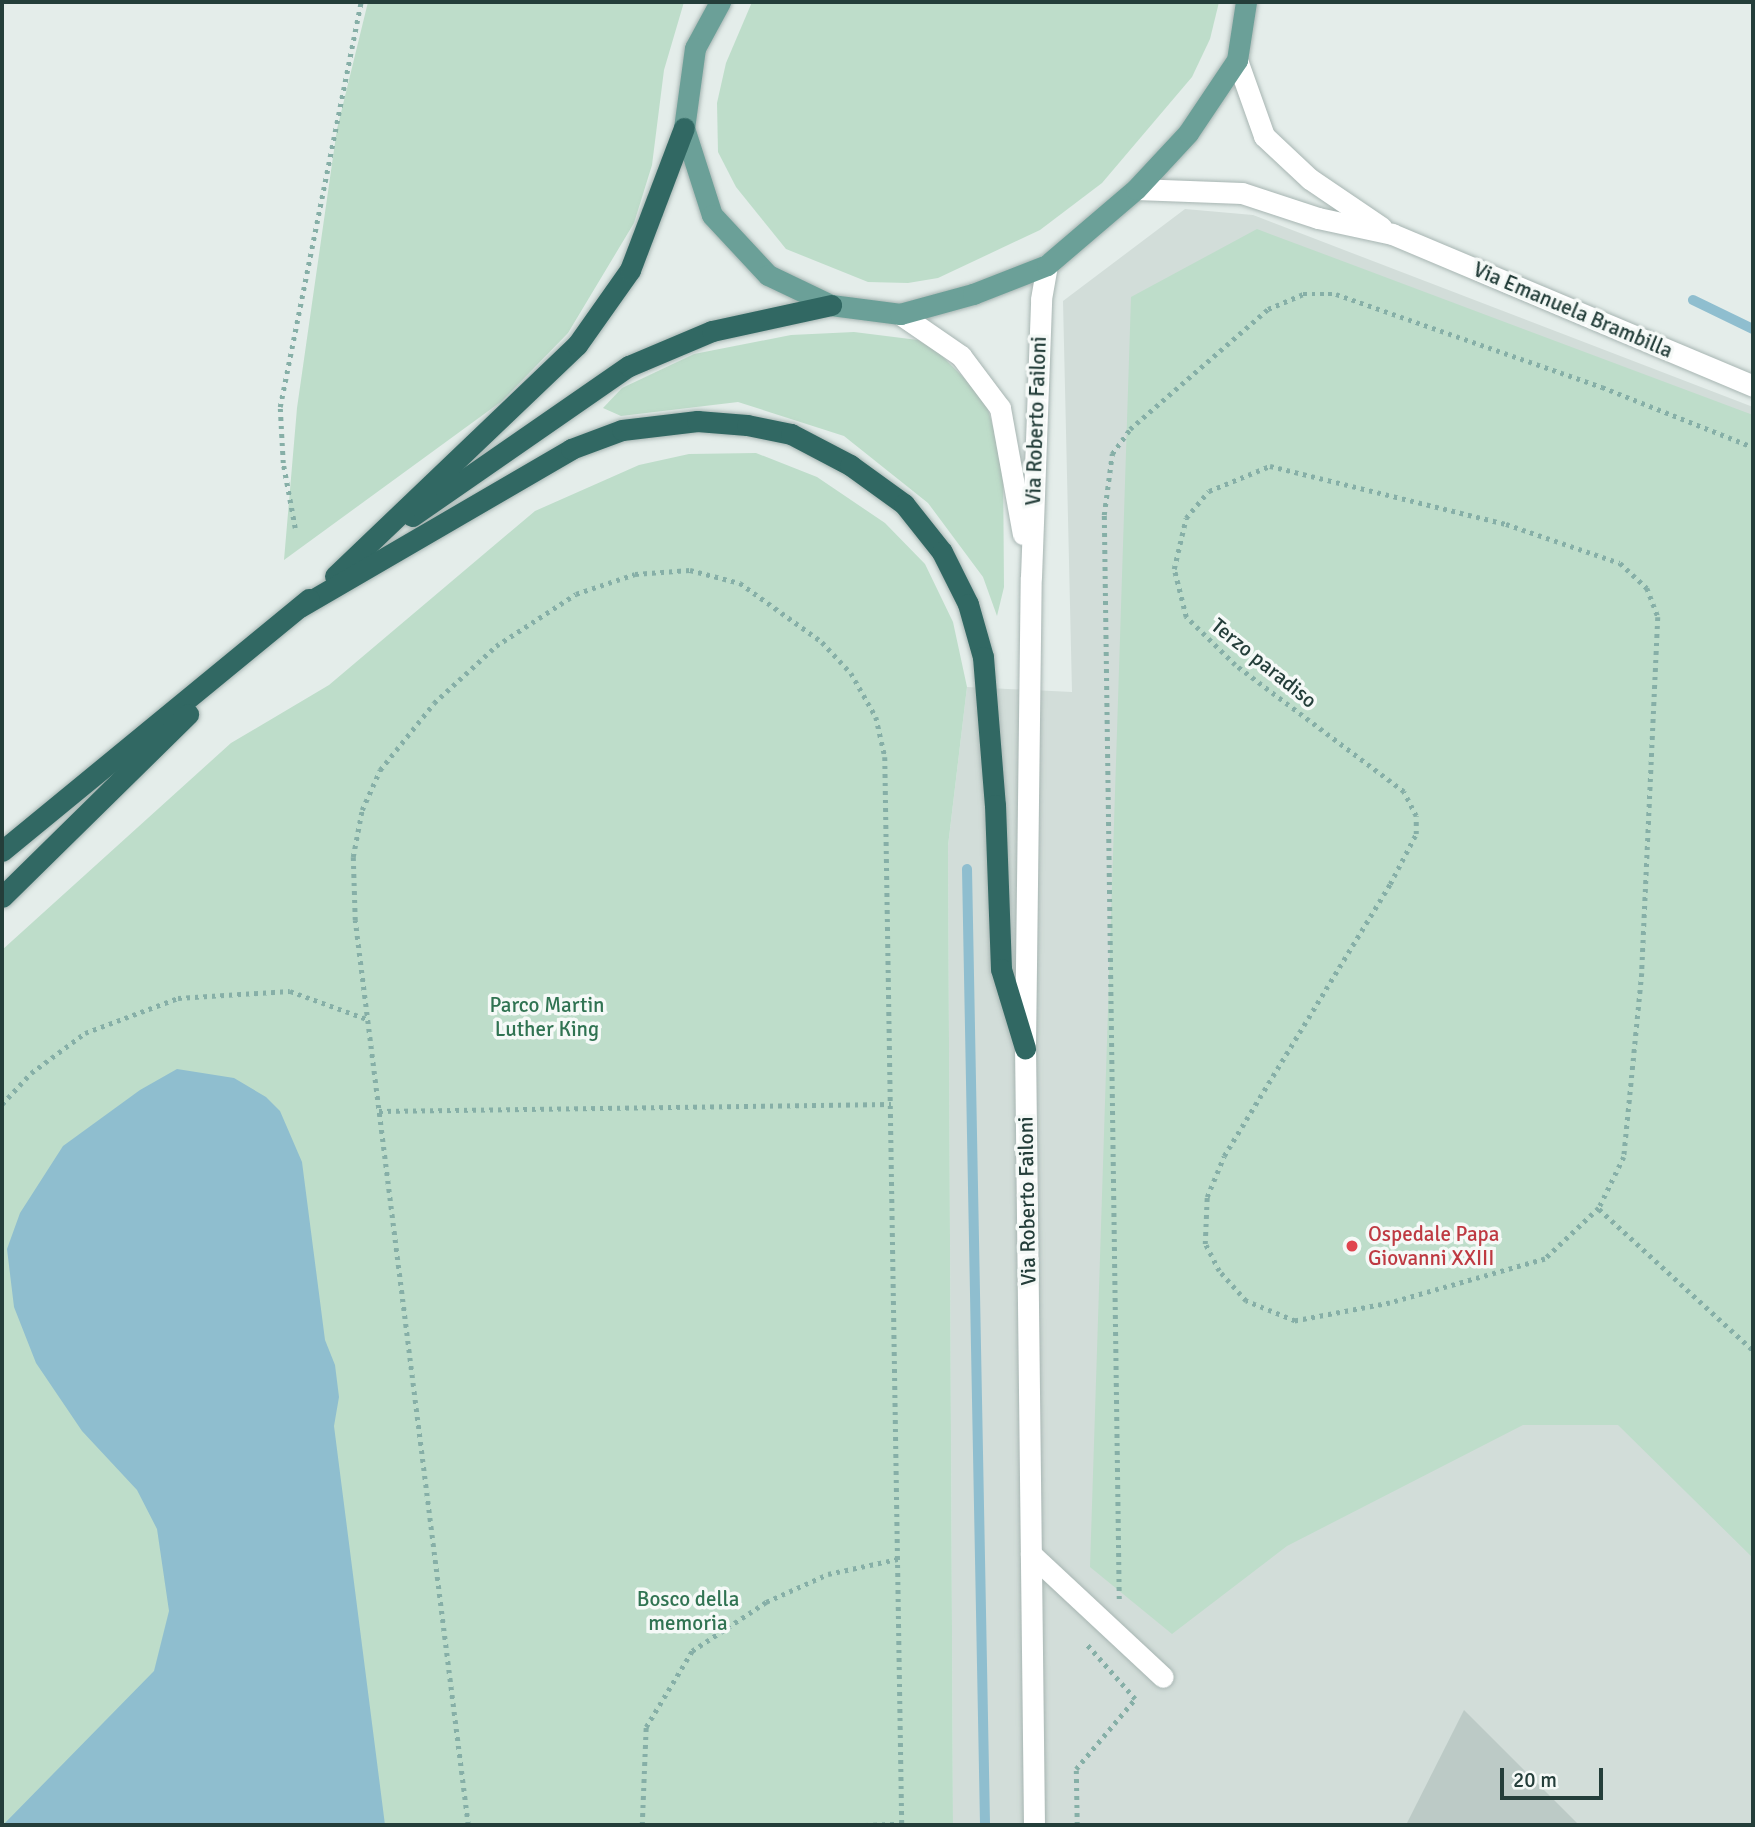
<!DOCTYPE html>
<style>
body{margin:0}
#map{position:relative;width:1755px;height:1827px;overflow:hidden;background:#e4edea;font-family:Signika,sans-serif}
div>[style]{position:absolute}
.built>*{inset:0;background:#d2ddd9}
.green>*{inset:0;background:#beddca}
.water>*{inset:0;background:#8fbecf}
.stream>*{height:10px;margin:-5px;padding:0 5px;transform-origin:5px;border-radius:5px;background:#8fbecf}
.building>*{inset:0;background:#bccac6}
.path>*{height:4.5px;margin-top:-2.25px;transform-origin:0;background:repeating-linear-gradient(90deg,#86afa7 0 3.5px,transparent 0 8.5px)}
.roads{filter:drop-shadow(0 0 2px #a7b5b2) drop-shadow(0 0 2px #a7b5b2)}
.minor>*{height:21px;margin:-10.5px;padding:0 10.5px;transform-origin:10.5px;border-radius:10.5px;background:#fff}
.major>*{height:21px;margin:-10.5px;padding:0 10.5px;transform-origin:10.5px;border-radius:10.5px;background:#6ba098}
.highway>*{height:21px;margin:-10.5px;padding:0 10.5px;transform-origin:10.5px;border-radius:10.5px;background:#316863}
.dots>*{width:19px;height:19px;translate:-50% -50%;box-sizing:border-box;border:4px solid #f5f9f7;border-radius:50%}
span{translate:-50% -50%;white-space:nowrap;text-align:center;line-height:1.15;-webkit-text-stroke:7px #f5f9f7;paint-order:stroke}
.street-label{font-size:21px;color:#243e3a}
.park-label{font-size:21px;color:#307352}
.health-label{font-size:21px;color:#be3a42}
.left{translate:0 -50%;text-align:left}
.frame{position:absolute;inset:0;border:4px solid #243e3a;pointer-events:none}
.scale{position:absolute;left:1500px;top:1768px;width:103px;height:32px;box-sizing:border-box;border:4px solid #243e3a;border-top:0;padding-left:9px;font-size:21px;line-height:24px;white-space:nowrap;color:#243e3a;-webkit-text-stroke:5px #f5f9f7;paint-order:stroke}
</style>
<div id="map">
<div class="built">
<i style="clip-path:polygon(1185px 209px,1253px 215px,1753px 407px,1753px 1825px,953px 1825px,948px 846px,967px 687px,1072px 692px,1063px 301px)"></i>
</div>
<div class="green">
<i style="clip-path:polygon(368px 2px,684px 2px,664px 70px,652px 165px,634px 223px,568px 333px,502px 401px,284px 560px,297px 408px,337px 129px)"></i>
<i style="clip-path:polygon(752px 2px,1219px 2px,1210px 39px,1192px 77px,1102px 183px,1040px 230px,938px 278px,908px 283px,868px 282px,786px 249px,736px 187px,718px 152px,717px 103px,726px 63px)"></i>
<i style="clip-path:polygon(1257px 229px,1753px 415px,1753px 1558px,1618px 1425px,1523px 1425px,1287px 1546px,1172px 1634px,1090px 1567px,1131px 297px)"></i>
<i style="clip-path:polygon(854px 332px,918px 340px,938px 352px,985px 399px,1003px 462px,1004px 587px,997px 616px,983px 577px,928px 503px,844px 436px,738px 402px,621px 416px,603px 408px,622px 388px,694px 354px,791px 335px)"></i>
<i style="clip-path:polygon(756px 453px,817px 477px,885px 523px,925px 564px,953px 622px,967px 687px,948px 846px,953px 1825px,2px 1825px,2px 950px,231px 743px,329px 685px,535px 511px,639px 465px,689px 454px)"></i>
</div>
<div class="water">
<i style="clip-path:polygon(177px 1069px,234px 1078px,266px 1097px,280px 1111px,302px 1162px,325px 1340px,335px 1365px,339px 1397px,334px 1426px,385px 1825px,3px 1825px,154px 1671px,169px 1611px,157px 1529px,137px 1490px,82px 1431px,36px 1363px,14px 1307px,7px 1249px,20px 1213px,63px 1146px,140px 1090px)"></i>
</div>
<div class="stream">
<i style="left:1693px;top:300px;width:67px;rotate:25.8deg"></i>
<i style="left:967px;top:869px;width:956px;rotate:88.92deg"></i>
</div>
<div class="building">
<i style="clip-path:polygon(1464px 1710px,1579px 1825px,1406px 1825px)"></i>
</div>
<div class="path">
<i style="left:1270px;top:466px;width:243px;rotate:13.8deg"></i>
<i style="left:1506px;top:524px;width:120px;rotate:18.9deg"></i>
<i style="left:1620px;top:563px;width:37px;rotate:43deg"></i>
<i style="left:1647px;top:588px;width:31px;rotate:69deg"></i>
<i style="left:1658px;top:617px;width:356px;rotate:92.6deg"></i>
<i style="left:1642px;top:973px;width:185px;rotate:95.6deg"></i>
<i style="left:1624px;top:1157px;width:57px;rotate:116.1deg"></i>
<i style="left:1599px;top:1208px;width:74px;rotate:136.6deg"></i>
<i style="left:1545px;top:1259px;width:161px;rotate:164.2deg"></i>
<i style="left:1390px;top:1303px;width:97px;rotate:169.3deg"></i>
<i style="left:1295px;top:1321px;width:53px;rotate:-157.8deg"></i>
<i style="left:1246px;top:1301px;width:40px;rotate:-132deg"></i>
<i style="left:1219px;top:1271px;width:30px;rotate:-117deg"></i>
<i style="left:1205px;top:1244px;width:47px;rotate:-87.6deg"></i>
<i style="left:1207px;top:1197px;width:44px;rotate:-67.5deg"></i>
<i style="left:1224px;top:1156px;width:319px;rotate:-58.6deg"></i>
<i style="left:1390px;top:884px;width:56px;rotate:-62.5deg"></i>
<i style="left:1416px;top:834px;width:18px;rotate:-90deg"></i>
<i style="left:1416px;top:816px;width:27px;rotate:-117deg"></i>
<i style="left:1404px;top:792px;width:211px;rotate:-143.1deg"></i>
<i style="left:1235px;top:665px;width:69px;rotate:-135.6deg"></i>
<i style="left:1186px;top:617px;width:49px;rotate:-104deg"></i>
<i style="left:1174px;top:569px;width:52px;rotate:-76.8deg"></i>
<i style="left:1186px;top:518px;width:35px;rotate:-50deg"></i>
<i style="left:1209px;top:491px;width:66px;rotate:-22.3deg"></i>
<i style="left:295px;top:528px;width:66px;rotate:-100.5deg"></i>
<i style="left:283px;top:463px;width:56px;rotate:-93.1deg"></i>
<i style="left:280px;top:407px;width:413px;rotate:-78.7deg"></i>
<i style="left:2px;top:1104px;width:42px;rotate:-46.9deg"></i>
<i style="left:31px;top:1073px;width:67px;rotate:-36.5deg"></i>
<i style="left:85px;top:1033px;width:99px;rotate:-20.6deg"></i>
<i style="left:178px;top:998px;width:112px;rotate:-3.6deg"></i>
<i style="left:290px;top:991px;width:82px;rotate:20deg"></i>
<i style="left:379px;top:1111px;width:512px;rotate:-0.78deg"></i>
<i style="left:1599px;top:1209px;width:209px;rotate:42.5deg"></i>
<i style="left:1119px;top:1599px;width:1084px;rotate:-90.79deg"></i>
<i style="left:1104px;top:515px;width:62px;rotate:-82.5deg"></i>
<i style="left:1112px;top:454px;width:31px;rotate:-54deg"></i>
<i style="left:1130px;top:429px;width:183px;rotate:-41deg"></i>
<i style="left:1268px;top:309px;width:38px;rotate:-23deg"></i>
<i style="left:1303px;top:294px;width:33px"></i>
<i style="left:1336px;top:294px;width:282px;rotate:19.3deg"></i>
<i style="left:1602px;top:387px;width:162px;rotate:21.7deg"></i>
<i style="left:468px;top:1825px;width:912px;rotate:-97.12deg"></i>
<i style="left:355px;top:920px;width:63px;rotate:-91.8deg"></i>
<i style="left:353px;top:857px;width:48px;rotate:-79.2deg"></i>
<i style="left:362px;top:810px;width:44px;rotate:-65.8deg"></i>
<i style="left:380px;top:770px;width:86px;rotate:-51.1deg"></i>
<i style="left:434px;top:703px;width:84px;rotate:-42.6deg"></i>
<i style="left:496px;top:646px;width:95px;rotate:-33deg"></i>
<i style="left:576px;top:594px;width:62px;rotate:-18.7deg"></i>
<i style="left:635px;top:574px;width:55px;rotate:-4.2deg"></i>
<i style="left:690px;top:570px;width:52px;rotate:14.6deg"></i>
<i style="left:740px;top:583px;width:101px;rotate:35.7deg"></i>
<i style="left:822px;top:642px;width:42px;rotate:46.9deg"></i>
<i style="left:851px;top:673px;width:51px;rotate:60.4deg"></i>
<i style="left:876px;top:717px;width:41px;rotate:77.3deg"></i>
<i style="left:885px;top:757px;width:1068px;rotate:89.09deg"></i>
<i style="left:642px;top:1825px;width:98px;rotate:-87.7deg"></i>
<i style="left:646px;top:1727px;width:89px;rotate:-58.8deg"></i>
<i style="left:692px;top:1651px;width:89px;rotate:-33.5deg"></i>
<i style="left:766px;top:1602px;width:68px;rotate:-24.3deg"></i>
<i style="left:828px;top:1574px;width:72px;rotate:-12.1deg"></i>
<i style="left:865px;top:1825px;width:37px;rotate:-2deg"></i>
<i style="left:1077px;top:1825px;width:56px;rotate:-91deg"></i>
<i style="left:1076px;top:1769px;width:92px;rotate:-49.9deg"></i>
<i style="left:1135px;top:1699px;width:72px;rotate:-131.6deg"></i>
</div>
<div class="roads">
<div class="minor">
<i style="left:1237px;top:60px;width:81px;rotate:70.4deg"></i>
<i style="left:1264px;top:136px;width:63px;rotate:43.1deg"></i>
<i style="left:1310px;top:179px;width:86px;rotate:34.1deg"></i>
<i style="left:1136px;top:189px;width:106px;rotate:2.2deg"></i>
<i style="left:1242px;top:193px;width:80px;rotate:18.2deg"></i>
<i style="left:1318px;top:218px;width:76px;rotate:12.2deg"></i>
<i style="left:1392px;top:234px;width:392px;rotate:22.8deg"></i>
<i style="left:900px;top:314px;width:74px;rotate:34.5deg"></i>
<i style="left:961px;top:356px;width:65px;rotate:53.1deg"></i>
<i style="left:1000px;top:408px;width:128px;rotate:79.7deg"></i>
<i style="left:1031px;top:1554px;width:180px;rotate:43deg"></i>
<i style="left:1034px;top:1825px;width:777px;rotate:-90.66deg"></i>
<i style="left:1025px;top:1048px;width:471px;rotate:-89.3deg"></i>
<i style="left:1031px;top:577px;width:278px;rotate:-87.9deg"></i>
<i style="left:1041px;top:299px;width:35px;rotate:-80deg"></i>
</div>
<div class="major">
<i style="left:720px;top:2px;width:52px;rotate:118.5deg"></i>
<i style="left:695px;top:48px;width:81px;rotate:97.8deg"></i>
<i style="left:684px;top:128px;width:91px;rotate:72.2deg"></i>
<i style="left:712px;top:215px;width:82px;rotate:47deg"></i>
<i style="left:768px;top:275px;width:70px;rotate:25.5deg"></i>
<i style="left:831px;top:305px;width:70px;rotate:7.4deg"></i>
<i style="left:900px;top:314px;width:76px;rotate:-15.3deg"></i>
<i style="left:973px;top:294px;width:79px;rotate:-21.4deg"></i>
<i style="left:1047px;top:265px;width:117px;rotate:-40.5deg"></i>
<i style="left:1136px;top:189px;width:76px;rotate:-47.1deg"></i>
<i style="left:1188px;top:133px;width:88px;rotate:-56.1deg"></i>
<i style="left:1237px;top:60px;width:59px;rotate:-81.2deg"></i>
</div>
<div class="highway">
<i style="left:412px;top:516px;width:264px;rotate:-34.7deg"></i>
<i style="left:629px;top:366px;width:90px;rotate:-22.9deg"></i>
<i style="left:712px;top:331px;width:122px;rotate:-12.3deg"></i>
<i style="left:335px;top:576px;width:335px;rotate:-43.7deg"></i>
<i style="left:577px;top:345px;width:92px;rotate:-54.8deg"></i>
<i style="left:630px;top:270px;width:152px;rotate:-69.2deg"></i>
<i style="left:300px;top:607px;width:314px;rotate:-30.2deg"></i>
<i style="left:571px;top:449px;width:54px;rotate:-20.4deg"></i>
<i style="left:622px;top:430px;width:76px;rotate:-6.8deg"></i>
<i style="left:697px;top:421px;width:50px;rotate:4.6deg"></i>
<i style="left:747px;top:425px;width:45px;rotate:11.6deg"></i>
<i style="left:791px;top:434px;width:67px;rotate:27.7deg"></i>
<i style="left:850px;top:465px;width:67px;rotate:35.8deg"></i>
<i style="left:904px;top:504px;width:61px;rotate:51.6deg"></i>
<i style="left:942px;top:552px;width:58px;rotate:63.4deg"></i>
<i style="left:968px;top:604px;width:55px;rotate:74.2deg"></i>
<i style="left:983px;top:657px;width:148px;rotate:85.4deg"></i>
<i style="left:995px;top:805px;width:164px;rotate:87.9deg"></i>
<i style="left:1001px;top:969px;width:83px;rotate:73.1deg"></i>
<i style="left:2px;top:851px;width:397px;rotate:-39.4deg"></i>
<i style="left:2px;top:897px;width:261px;rotate:-44.5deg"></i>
</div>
</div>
<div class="dots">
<i style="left:1352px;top:1246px;background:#e0444e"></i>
</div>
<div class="street-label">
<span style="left:1573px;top:310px;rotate:23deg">Via Emanuela Brambilla</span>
<span style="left:1036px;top:421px;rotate:-88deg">Via Roberto Failoni</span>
<span style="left:1264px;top:663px;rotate:39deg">Terzo paradiso</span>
<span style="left:1027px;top:1201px;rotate:-91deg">Via Roberto Failoni</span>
</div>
<div class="park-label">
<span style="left:547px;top:1017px">Parco Martin<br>Luther King</span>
<span style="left:688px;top:1611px">Bosco della<br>memoria</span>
</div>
<div class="health-label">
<span class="left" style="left:1368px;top:1246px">Ospedale Papa<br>Giovanni XXIII</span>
</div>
<div class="frame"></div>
<div class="scale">20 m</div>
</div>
